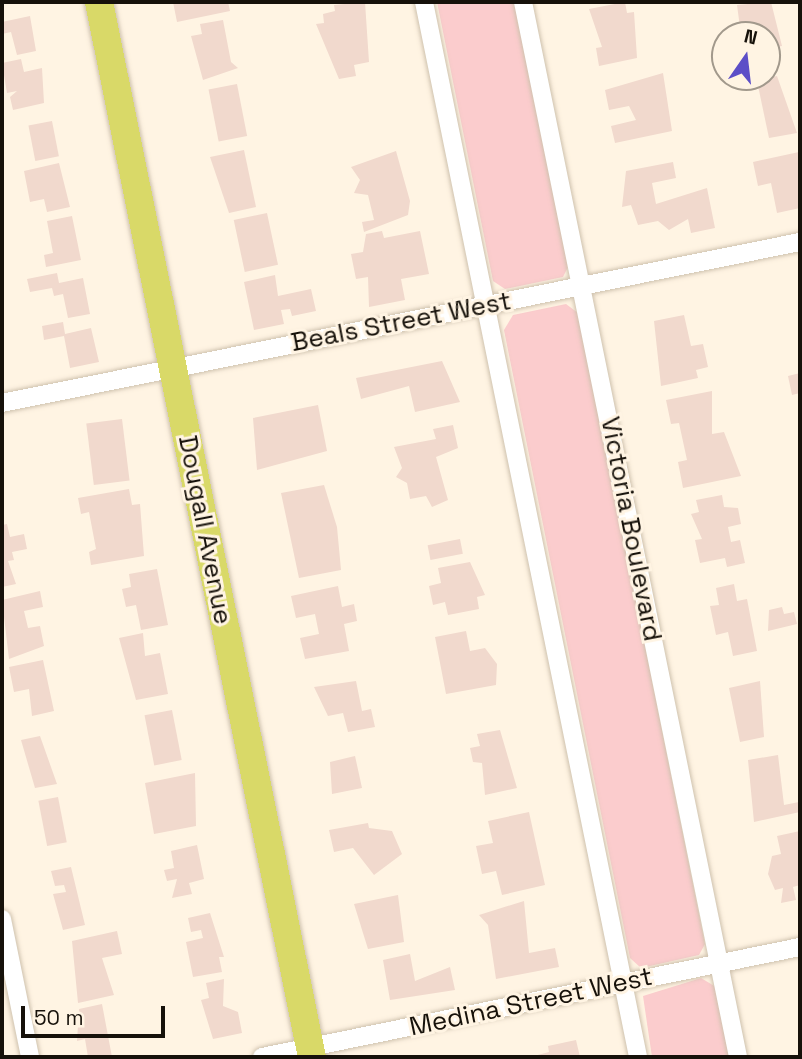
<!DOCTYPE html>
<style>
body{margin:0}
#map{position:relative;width:802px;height:1059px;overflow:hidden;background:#fff4e3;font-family:"Space Grotesk",sans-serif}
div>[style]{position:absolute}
.green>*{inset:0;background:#fbcccd}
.building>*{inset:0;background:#f1d9cd;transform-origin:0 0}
.roads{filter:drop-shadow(0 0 2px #cfc2ae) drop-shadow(0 0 2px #cfc2ae)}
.street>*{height:18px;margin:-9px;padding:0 9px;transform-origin:9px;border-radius:9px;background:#fff}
.primary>*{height:28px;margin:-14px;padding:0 14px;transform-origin:14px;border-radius:14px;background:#d9d968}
span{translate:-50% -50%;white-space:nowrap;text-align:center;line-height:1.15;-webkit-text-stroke:6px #fff4e3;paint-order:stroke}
.street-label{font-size:26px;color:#16110a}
.frame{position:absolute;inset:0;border:4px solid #16110a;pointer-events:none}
.north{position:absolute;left:711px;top:21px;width:70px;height:70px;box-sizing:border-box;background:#fff4e3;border:2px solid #a2998c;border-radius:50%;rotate:14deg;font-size:19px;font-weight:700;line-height:28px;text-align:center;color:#16110a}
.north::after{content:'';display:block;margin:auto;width:24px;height:32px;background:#5c4ec7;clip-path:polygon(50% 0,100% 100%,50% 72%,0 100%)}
.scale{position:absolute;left:21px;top:1006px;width:144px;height:32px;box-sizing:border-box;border:4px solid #16110a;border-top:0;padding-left:9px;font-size:21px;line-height:24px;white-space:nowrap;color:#16110a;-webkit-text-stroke:5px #fff4e3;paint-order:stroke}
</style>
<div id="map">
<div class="green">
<i style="clip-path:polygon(437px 2px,516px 2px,569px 265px,563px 277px,505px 289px,493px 281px)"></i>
<i style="clip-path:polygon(566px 304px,578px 313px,705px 944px,699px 955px,641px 968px,630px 958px,504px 330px,513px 315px)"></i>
<i style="clip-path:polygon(701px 978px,716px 987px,730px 1057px,652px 1057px,643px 996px)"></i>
</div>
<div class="building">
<i style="clip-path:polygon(173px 2px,228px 2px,230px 11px,177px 22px)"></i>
<i style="clip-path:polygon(365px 2px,369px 62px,354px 65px,356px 76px,339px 79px,316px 24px,324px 23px,323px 14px,335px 11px,334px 5px)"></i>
<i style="clip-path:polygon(625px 2px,627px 13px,634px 12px,637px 58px,599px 66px,596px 48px,602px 47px,589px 9px)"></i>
<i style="clip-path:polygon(771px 2px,782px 46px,776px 47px,779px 59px,767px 61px,767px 35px,741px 35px,737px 5px)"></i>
<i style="clip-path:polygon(30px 16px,36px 51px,17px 55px,11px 32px,2px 34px,2px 22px)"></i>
<i style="clip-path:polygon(223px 20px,231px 62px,238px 68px,203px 80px,191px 36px,202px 34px,200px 24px)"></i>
<i style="clip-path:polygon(21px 59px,24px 72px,42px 68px,44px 103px,13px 110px,10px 97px,17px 91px,7px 93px,2px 63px)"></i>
<i style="clip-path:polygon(663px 73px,672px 131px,615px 143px,611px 126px,636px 120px,629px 106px,609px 110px,605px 90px)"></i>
<i style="clip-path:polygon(777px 76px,797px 133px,769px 138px,757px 81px)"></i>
<i style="left:237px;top:84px;width:53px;height:29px;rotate:79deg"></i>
<i style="left:52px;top:121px;width:36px;height:24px;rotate:79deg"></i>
<i style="clip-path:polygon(244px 150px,256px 207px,229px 213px,210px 157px)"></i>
<i style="clip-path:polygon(396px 151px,410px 201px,408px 215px,364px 232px,362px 222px,374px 220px,368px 195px,354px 193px,360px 180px,351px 167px)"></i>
<i style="clip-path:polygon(799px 152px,800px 208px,777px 213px,771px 183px,758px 186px,753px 162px)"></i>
<i style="clip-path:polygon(673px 162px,676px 178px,652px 183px,656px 204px,707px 188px,715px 228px,691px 233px,688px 219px,669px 230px,658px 221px,638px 225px,631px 205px,622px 207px,626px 171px)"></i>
<i style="clip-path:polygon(59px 163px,70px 207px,47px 212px,44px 199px,30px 202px,24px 171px)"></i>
<i style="left:267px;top:213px;width:53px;height:34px;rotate:78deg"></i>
<i style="clip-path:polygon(72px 216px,81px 260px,46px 267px,44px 255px,53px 253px,47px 221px)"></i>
<i style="clip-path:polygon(382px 231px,384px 238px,420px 231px,429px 274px,401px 279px,405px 300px,369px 307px,368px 277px,356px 279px,351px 254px,363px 252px,366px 234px)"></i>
<i style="clip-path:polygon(57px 273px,59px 283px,83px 278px,90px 314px,68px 318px,63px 294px,54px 296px,52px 288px,30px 292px,27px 279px)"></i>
<i style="clip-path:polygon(275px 275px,278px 296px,311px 289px,316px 311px,292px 316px,290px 309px,281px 310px,284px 324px,254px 330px,244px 282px)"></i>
<i style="clip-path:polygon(684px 315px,691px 346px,703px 344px,708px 367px,696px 370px,698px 378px,661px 386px,654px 321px)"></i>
<i style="clip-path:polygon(63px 322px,65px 334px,91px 328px,99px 362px,70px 368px,64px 336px,44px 340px,42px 326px)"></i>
<i style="clip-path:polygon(442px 361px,460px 402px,415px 412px,409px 386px,361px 399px,356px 378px)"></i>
<i style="clip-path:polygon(800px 373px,800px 393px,792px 395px,788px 376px)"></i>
<i style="clip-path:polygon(712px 391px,712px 434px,724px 432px,741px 476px,683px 488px,678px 462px,687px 460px,679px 423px,671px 424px,666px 400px)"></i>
<i style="clip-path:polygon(318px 405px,327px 451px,257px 470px,253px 418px)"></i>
<i style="left:122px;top:419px;width:62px;height:36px;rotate:83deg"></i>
<i style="clip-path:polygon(453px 425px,458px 448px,436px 457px,448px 500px,432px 507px,426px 496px,410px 499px,407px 483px,396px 477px,402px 468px,394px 447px,436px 439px,433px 429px)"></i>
<i style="clip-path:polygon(324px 485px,337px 527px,341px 570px,299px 578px,281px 493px)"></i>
<i style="clip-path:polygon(129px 489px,132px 505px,140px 504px,144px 556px,91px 565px,89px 552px,96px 549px,89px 512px,81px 514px,78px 498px)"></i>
<i style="clip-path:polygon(722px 495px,724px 507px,738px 508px,741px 524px,728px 527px,731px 542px,740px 540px,745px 563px,727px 567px,725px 558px,700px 563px,695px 540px,702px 539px,691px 514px,699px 512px,696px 500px)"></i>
<i style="clip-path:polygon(7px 524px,10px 537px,24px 534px,27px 549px,12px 552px,14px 560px,8px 561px,16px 584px,2px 587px,2px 525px)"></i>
<i style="left:460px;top:539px;width:15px;height:33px;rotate:79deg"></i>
<i style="clip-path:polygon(470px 562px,485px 595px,477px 597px,479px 609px,448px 615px,445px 602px,433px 605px,429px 586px,441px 583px,438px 568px)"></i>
<i style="clip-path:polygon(157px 569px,168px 625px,141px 630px,136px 605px,126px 607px,122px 589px,131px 587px,129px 574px)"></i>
<i style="clip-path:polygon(734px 584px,737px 601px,747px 599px,757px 651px,733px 656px,728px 632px,716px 635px,710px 606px,719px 605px,716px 588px)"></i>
<i style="clip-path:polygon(338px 586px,342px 607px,354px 604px,357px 621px,344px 624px,349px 651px,305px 659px,300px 638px,319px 634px,315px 614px,296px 618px,291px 596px)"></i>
<i style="clip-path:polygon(40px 591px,43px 607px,24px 611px,28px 628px,40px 626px,44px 646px,9px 659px,2px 600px)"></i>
<i style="clip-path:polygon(782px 607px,784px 614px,794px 612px,797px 624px,768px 631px,769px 610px)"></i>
<i style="clip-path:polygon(466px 631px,470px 651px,485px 648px,497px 664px,496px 685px,446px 694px,435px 637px)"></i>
<i style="clip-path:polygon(143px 633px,145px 656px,160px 653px,168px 694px,136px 700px,119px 638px)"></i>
<i style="clip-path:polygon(43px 660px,54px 711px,32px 716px,29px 689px,14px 692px,9px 667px)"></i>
<i style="clip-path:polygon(356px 681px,362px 711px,371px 709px,375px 727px,348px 732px,343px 713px,328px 716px,314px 687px)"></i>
<i style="clip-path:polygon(760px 681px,764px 737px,740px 742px,729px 688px)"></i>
<i style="left:172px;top:710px;width:51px;height:28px;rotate:79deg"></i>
<i style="clip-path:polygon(500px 730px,517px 788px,485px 795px,482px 763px,473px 762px,470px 748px,480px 746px,477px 734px)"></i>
<i style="clip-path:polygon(40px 736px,57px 784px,35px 788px,21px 740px)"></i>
<i style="clip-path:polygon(778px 755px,784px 805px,799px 802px,800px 812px,754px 822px,748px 760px)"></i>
<i style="clip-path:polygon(355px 756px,362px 788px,332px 794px,330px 762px)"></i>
<i style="clip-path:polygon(195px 773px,196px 826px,154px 834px,145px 783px)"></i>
<i style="left:58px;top:797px;width:46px;height:20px;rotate:79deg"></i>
<i style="clip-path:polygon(529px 812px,545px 885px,502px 895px,496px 871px,482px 874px,476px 846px,493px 843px,488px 821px)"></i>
<i style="clip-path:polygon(368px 823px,369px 828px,392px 831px,402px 854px,374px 875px,353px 848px,334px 852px,329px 830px)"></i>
<i style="clip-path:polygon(800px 831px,800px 885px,793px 887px,796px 900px,781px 903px,783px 888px,775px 890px,768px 874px,772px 856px,781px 854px,777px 836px)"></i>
<i style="clip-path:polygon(197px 845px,204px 879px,189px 883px,192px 894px,172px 898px,177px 879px,167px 881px,164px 870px,174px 868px,171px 851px)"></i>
<i style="clip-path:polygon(71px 867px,85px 925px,63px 930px,53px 894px,66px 892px,64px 885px,55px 886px,51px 871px)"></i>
<i style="clip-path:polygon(398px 895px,404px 942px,368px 949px,354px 904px)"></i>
<i style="clip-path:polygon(524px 901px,529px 953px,555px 948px,559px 967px,496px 979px,488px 925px,479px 915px)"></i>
<i style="clip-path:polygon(210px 913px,224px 957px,219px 957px,222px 972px,193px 977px,186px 942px,203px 938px,201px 930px,191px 932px,188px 918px)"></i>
<i style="clip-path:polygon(117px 931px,122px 954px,102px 958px,114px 995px,78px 1003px,72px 941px)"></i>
<i style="clip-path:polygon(410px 954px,415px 981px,450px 967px,455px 990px,390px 1000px,383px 960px)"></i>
<i style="clip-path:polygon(224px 979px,223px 1006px,238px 1012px,242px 1033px,213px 1039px,201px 1000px,209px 998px,206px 983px)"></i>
<i style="clip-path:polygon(102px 1004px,112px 1057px,88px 1057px,85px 1039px,77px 1041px,79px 1009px)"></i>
<i style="clip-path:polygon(576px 1040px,580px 1057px,530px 1057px,549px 1052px,548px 1046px)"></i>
</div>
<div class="roads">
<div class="street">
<i style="left:424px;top:2px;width:1076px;rotate:78.53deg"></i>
<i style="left:523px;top:2px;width:1077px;rotate:78.48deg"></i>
<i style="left:2px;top:403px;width:814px;rotate:-11.41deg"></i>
<i style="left:2px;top:919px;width:141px;rotate:78.5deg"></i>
<i style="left:262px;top:1057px;width:549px;rotate:-11.56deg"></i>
</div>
<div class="primary">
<i style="left:99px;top:2px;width:1076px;rotate:78.59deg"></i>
</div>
</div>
<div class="street-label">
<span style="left:401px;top:322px;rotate:-11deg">Beals Street West</span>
<span style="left:631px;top:529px;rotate:79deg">Victoria Boulevard</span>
<span style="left:205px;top:530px;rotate:79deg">Dougall Avenue</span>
<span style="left:531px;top:1002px;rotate:-12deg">Medina Street West</span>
</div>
<div class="frame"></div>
<div class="north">N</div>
<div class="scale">50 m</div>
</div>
